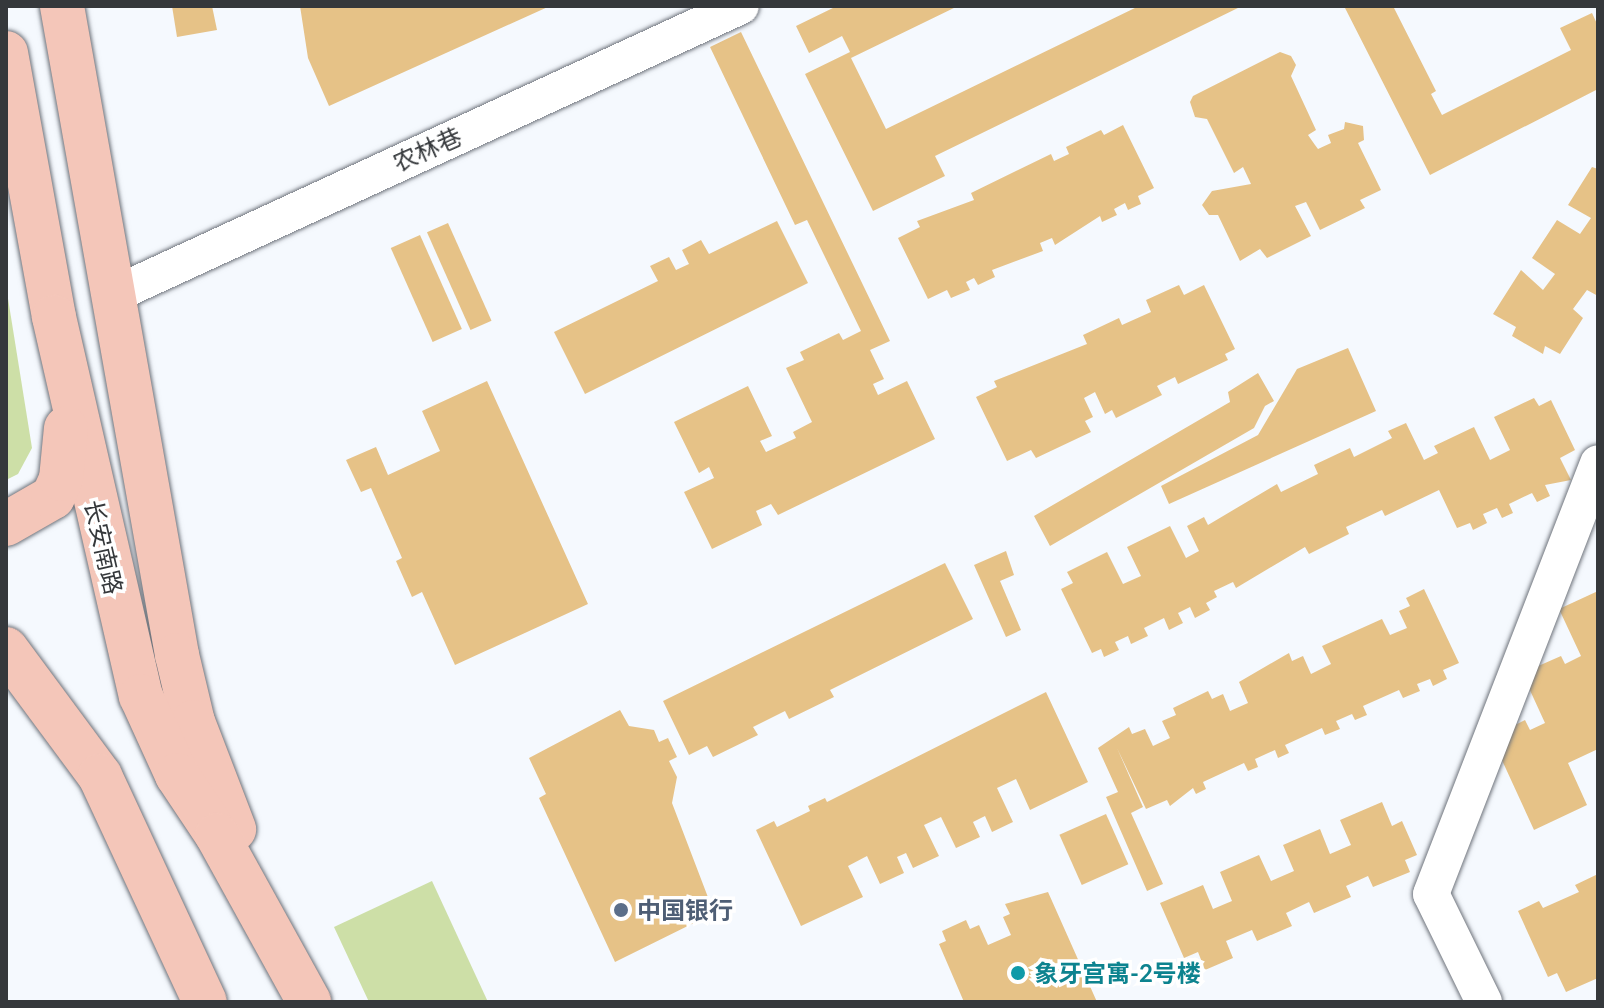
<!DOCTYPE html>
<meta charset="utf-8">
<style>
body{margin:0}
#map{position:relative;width:1604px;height:1008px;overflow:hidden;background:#f5f9fe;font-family:Lato,"Noto Sans SC",sans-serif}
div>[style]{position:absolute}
.green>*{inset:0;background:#cddfa7}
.building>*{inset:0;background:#e6c287;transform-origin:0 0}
.roads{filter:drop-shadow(0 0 2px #6f747c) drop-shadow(0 0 2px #6f747c)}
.minor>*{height:36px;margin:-18px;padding:0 18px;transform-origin:18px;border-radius:18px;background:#fff}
.major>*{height:44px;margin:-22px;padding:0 22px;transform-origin:22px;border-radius:22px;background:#f4c6b9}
.dots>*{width:22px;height:22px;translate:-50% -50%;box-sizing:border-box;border:4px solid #fff;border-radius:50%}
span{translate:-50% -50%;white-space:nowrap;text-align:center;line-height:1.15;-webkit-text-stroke:7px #fff;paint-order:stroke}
.street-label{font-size:24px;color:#35383b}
.service-label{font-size:24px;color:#4e5e75;font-weight:700}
.left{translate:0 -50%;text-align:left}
.culture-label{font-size:24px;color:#0d838f;font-weight:700}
.frame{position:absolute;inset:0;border:8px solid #35383b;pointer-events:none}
</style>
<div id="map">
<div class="green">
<i style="clip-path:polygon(6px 286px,32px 448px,18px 474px,6px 480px)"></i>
<i style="clip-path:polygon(432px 881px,488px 1002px,369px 1002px,334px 927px)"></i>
</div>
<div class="building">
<i style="clip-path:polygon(172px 6px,212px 6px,217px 30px,177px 37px)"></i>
<i style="clip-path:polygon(300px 6px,423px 7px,550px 6px,329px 106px,308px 58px)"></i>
<i style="clip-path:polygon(837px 6px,958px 6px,851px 58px,886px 129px,1139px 6px,1242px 6px,935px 156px,945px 176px,873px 211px,805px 74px,850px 52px,842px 36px,809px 53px,796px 26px)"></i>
<i style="clip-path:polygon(1344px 6px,1393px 6px,1436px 91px,1431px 94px,1442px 115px,1571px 50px,1560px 28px,1592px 13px,1598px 26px,1598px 89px,1430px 175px)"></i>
<i style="clip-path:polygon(741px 32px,890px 341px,870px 350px,884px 379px,873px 384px,878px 395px,907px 381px,935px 439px,778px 515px,771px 504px,756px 511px,762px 525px,712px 549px,684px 492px,714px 478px,709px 467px,699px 473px,674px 422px,748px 386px,772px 436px,760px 441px,766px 452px,796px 438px,793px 432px,812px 422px,786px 368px,804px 360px,800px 352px,839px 333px,843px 340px,861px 331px,807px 220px,795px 225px,710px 47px)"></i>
<i style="clip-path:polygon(1280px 52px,1291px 56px,1296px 65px,1291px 76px,1316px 130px,1308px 135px,1315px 145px,1318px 149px,1331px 143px,1328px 135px,1344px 129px,1345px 122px,1363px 126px,1364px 140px,1358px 143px,1381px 190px,1360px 200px,1365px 208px,1320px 230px,1306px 202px,1295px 206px,1311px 236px,1267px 258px,1260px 249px,1240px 261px,1218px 215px,1209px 215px,1202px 205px,1212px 191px,1251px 184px,1243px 167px,1234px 173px,1207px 119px,1195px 117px,1190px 102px,1193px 96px)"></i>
<i style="clip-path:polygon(1123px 125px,1154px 188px,1138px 196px,1141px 204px,1128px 210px,1125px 203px,1114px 209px,1117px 215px,1102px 222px,1100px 216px,1055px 245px,1052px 238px,1040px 243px,1043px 251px,992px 270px,995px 277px,978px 285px,974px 278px,966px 282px,970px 290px,951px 298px,947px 290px,928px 299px,898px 238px,920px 227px,917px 221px,974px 200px,971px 193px,1051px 154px,1054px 161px,1069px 154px,1066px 147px,1101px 130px,1104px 135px)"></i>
<i style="clip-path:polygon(1592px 167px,1598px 169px,1598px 296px,1587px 290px,1573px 309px,1583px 318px,1560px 354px,1545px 346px,1543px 354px,1512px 336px,1516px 327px,1493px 314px,1521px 270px,1543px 290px,1555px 274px,1532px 258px,1557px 220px,1580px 234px,1591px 218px,1568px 205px)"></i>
<i style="clip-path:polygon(777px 221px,808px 283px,585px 394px,554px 332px,658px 281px,650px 266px,669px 257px,676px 270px,689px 264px,682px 250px,701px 240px,709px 254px)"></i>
<i style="left:448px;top:223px;width:107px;height:23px;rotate:66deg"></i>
<i style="left:420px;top:235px;width:103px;height:32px;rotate:66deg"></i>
<i style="clip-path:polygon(1179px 285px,1184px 295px,1204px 285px,1235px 349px,1225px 354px,1228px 360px,1178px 384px,1175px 377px,1157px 386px,1162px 395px,1116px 418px,1112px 410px,1105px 414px,1095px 392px,1084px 398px,1093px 417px,1085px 421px,1091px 432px,1036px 458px,1031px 450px,1007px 461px,976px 397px,997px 387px,994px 381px,1087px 344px,1083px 335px,1119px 318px,1122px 325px,1151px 312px,1146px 300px)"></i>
<i style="clip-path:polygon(1348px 348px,1376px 411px,1169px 504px,1161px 486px,1258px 435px,1297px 369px)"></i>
<i style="clip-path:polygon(1258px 373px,1274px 401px,1265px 406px,1254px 428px,1050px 546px,1034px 516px,1230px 402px,1228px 392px)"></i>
<i style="clip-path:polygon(487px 381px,588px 604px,455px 665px,422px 592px,412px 597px,396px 561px,402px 558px,371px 488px,361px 492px,346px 460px,376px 447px,388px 475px,440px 451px,422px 411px)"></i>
<i style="clip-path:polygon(1534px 398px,1539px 406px,1551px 400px,1575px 450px,1560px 458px,1571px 480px,1545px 485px,1550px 496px,1537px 502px,1532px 493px,1509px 504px,1513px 513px,1502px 518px,1497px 508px,1483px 514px,1487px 523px,1473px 530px,1470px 523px,1457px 528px,1439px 490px,1385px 516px,1382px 510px,1346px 527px,1349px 534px,1309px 554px,1305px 547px,1236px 588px,1233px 582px,1214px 591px,1217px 597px,1206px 603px,1210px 610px,1195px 618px,1190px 607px,1178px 613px,1183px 623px,1169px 630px,1164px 618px,1144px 628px,1148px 636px,1131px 644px,1128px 636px,1115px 642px,1119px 650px,1104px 657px,1101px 649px,1092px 653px,1061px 589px,1073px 583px,1067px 572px,1107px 552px,1123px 584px,1141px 576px,1127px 547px,1170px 526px,1186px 558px,1199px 551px,1187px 526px,1204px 517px,1208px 525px,1277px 484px,1281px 492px,1318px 474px,1314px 465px,1350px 448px,1354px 457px,1392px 438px,1388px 431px,1406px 423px,1424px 460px,1438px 453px,1434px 446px,1474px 427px,1490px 460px,1510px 450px,1494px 417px)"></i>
<i style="clip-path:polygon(1006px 551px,1014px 575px,1000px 581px,1021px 630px,1006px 637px,974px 565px)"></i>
<i style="clip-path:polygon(945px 563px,973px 619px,830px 690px,834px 697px,789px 719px,785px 711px,753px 727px,758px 735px,713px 757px,707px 746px,689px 755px,663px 701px)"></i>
<i style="clip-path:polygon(1424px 589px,1459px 663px,1443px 670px,1447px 679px,1433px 686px,1430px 679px,1417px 684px,1420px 691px,1403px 698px,1399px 690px,1363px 706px,1367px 715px,1355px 720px,1352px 714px,1336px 721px,1340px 729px,1325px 735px,1322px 728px,1285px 745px,1289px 753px,1278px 758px,1275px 750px,1255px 759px,1258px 767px,1248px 771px,1244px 763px,1203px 782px,1206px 789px,1196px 794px,1193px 788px,1170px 806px,1167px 800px,1146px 809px,1117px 748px,1143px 807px,1131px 813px,1163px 884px,1147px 891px,1106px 797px,1118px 792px,1098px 748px,1129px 727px,1132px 734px,1145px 729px,1153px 746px,1170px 738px,1162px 721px,1176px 715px,1173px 708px,1208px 691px,1212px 699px,1223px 694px,1230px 711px,1248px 703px,1239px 682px,1289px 653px,1292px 661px,1303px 656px,1311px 674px,1331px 664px,1322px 646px,1382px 619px,1390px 635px,1407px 628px,1399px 611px,1410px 606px,1406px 598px)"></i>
<i style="clip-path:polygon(1598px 591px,1598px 749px,1568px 763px,1587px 805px,1534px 830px,1495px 745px,1505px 730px,1525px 720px,1530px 730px,1545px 723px,1522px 673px,1561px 656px,1565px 664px,1581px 656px,1559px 609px)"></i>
<i style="clip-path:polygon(1046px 692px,1088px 782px,1030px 810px,1016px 779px,997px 788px,1013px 822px,992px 832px,985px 816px,973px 822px,980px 837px,956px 848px,941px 817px,924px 825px,939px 856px,913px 868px,906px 853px,897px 857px,904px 873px,880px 884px,867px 856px,848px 866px,863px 897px,801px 926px,756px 830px,774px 821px,777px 827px,810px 811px,808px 806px,825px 798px,827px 802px)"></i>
<i style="clip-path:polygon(620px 710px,629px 726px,654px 730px,659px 742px,668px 738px,677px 757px,669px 761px,677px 777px,672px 803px,714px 913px,615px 962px,539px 798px,546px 794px,529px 758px)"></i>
<i style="clip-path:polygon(1382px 802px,1392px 826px,1402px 821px,1417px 855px,1405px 860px,1410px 872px,1373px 887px,1368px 876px,1346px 886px,1351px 897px,1314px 913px,1309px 902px,1286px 913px,1292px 926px,1257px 941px,1252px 930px,1226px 941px,1233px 958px,1205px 970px,1198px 952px,1184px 958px,1160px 903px,1203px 885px,1213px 909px,1232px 901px,1220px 872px,1259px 855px,1271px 881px,1294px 871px,1283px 845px,1320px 829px,1330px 854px,1351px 845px,1340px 820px)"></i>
<i style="left:1106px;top:814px;width:55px;height:51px;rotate:66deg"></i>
<i style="clip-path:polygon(1598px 874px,1598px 978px,1566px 992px,1557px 973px,1548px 977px,1518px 911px,1539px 901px,1543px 908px,1579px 892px,1575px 885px)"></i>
<i style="clip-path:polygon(1048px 892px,1097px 1002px,964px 1002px,939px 944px,946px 941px,942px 931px,966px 920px,970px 929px,979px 925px,988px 945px,1011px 935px,1003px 917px,1010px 914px,1005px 904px)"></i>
</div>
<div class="roads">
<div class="minor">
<i style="left:113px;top:295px;width:691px;rotate:-24.71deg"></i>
<i style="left:1484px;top:1002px;width:120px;rotate:-116.1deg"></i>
<i style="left:1431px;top:894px;width:462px;rotate:-68.8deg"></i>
</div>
<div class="major">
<i style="left:62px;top:6px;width:659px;rotate:79.95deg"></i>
<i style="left:177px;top:655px;width:69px;rotate:76.6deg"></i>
<i style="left:193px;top:722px;width:115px;rotate:69deg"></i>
<i style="left:6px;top:53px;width:268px;rotate:79.7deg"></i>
<i style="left:54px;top:317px;width:389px;rotate:77.1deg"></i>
<i style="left:141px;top:696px;width:87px;rotate:65.5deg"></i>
<i style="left:177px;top:775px;width:72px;rotate:56.3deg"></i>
<i style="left:217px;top:835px;width:191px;rotate:61.1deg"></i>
<i style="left:6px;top:524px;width:54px;rotate:-29.9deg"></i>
<i style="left:53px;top:497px;width:20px;rotate:-66deg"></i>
<i style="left:61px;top:479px;width:51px;rotate:-84.4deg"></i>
<i style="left:6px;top:649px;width:158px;rotate:53.5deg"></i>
<i style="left:100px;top:776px;width:249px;rotate:65.1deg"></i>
</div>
</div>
<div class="dots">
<i style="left:621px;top:910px;background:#5c6f8a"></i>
<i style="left:1018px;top:973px;background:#0f9aa8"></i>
</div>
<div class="street-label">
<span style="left:427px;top:149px;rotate:-24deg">农林巷</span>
<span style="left:104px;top:547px;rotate:77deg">长安南路</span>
</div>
<div class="service-label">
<span class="left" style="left:637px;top:910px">中国银行</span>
</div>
<div class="culture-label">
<span class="left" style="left:1034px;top:973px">象牙宫寓-2号楼</span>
</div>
<div class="frame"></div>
</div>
